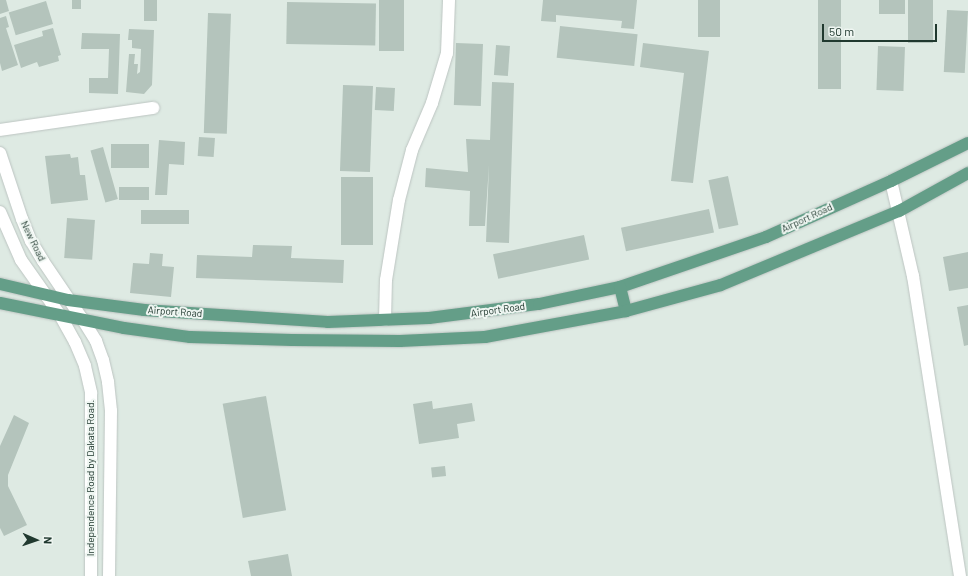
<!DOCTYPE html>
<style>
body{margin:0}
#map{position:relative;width:968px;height:576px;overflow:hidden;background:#deeae3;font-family:Barlow,sans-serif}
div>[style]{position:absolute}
.building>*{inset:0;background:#b4c4bc;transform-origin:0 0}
.roads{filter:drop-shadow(0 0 1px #bcc4c1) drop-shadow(0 0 1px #bcc4c1)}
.minor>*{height:12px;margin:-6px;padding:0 6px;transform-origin:6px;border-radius:6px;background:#fff}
.major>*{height:12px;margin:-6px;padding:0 6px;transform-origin:6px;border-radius:6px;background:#649e88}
span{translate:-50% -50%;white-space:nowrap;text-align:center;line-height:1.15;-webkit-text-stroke:4px #eff6f2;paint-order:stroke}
.street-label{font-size:10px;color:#20392f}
.north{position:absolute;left:16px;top:520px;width:40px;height:40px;-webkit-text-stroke:3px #eff6f2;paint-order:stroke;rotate:92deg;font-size:11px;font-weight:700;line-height:16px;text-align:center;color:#20392f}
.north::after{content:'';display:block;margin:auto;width:14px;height:18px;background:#20392f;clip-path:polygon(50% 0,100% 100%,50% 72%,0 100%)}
.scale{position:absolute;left:822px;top:24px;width:115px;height:18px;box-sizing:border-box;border:2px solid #20392f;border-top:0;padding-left:5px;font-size:12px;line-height:14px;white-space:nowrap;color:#20392f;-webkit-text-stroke:3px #eff6f2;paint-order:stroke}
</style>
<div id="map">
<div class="building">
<i style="clip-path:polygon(0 0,6px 0,9px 11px,0 14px)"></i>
<i style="left:72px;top:0;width:9px;height:9px"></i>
<i style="left:144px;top:0;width:13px;height:21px"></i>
<i style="left:379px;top:0;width:25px;height:51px"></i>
<i style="clip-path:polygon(543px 0,637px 0,634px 29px,621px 28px,622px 21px,556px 15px,556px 22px,541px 21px)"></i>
<i style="left:698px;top:0;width:22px;height:37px"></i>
<i style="left:818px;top:0;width:23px;height:89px"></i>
<i style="left:879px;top:0;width:26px;height:14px"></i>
<i style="left:908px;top:0;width:25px;height:43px"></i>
<i style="left:46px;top:1px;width:24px;height:39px;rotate:73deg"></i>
<i style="left:287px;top:2px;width:89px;height:42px;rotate:1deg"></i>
<i style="left:947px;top:10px;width:21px;height:62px;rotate:3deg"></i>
<i style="left:208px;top:13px;width:23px;height:120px;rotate:2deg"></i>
<i style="clip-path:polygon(6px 16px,9px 27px,6px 28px,18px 65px,2px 71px,0 63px,0 18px)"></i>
<i style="left:560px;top:26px;width:78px;height:32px;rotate:6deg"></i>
<i style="clip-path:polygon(53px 28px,61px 55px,58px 56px,59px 61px,39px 67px,37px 62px,21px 68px,14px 45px,43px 36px,42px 31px)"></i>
<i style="clip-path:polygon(129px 29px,154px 30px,152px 85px,144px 94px,126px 92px,129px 54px,135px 54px,134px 64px,138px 64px,137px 74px,140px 72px,141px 49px,132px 48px,132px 40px,128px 40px)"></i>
<i style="clip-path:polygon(82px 33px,120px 34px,118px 94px,89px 93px,89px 78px,108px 78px,109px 49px,81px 49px)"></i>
<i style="left:456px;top:43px;width:27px;height:62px;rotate:2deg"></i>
<i style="clip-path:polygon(643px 43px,709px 51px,693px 183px,671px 181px,684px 73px,640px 67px)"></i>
<i style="left:496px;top:45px;width:14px;height:30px;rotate:4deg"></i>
<i style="left:878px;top:46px;width:27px;height:44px;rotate:2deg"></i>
<i style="clip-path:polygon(492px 82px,514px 83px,509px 243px,486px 242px,489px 165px,485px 226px,469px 226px,470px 191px,425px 187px,426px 168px,468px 172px,466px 139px,490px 140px)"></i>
<i style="left:343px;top:85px;width:30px;height:86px;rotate:2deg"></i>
<i style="left:376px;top:87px;width:19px;height:23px;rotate:3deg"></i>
<i style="left:199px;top:137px;width:16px;height:19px;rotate:4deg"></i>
<i style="clip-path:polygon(159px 140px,185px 142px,184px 165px,169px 164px,167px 195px,155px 195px)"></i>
<i style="left:149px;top:144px;width:24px;height:38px;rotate:90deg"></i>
<i style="left:103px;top:147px;width:54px;height:13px;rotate:74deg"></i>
<i style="clip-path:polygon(70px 154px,71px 158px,78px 157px,80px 175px,85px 175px,88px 200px,51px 204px,45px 156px)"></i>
<i style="left:728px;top:176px;width:50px;height:20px;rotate:78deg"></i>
<i style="left:341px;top:177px;width:32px;height:68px"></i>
<i style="left:149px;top:187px;width:13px;height:30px;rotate:90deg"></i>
<i style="left:709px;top:209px;width:24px;height:90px;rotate:78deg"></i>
<i style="left:141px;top:210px;width:48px;height:14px"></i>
<i style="left:67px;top:218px;width:28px;height:40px;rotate:4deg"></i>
<i style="left:584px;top:235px;width:25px;height:93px;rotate:78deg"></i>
<i style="clip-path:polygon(253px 245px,292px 246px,291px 258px,344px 260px,343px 283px,196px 278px,197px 255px,252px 257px)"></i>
<i style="clip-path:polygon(968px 252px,968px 288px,949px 291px,943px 257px)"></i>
<i style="clip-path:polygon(150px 253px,163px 254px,162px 266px,174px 267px,171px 297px,130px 293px,133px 263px,149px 264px)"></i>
<i style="clip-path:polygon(968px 305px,968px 345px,964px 346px,957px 307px)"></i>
<i style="left:266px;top:396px;width:116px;height:44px;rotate:80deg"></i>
<i style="clip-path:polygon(432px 401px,433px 409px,472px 403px,475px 421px,457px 424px,459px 438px,419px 444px,413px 404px)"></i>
<i style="clip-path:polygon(14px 415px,29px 423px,8px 475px,8px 486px,27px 525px,4px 536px,0 528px,0 446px)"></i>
<i style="left:445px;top:466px;width:10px;height:14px;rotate:84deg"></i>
<i style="clip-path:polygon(288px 554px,292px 576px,251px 576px,248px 561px)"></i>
</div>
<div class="roads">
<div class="minor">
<i style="left:0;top:130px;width:155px;rotate:-8.2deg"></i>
<i style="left:0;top:153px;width:70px;rotate:71.6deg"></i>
<i style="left:22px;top:219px;width:24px;rotate:68deg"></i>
<i style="left:31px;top:241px;width:23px;rotate:59deg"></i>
<i style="left:43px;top:261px;width:71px;rotate:55.9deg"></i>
<i style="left:83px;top:320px;width:25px;rotate:58deg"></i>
<i style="left:96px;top:341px;width:20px;rotate:70deg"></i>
<i style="left:103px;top:360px;width:23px;rotate:77deg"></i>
<i style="left:108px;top:382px;width:29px;rotate:84deg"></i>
<i style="left:111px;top:411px;width:165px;rotate:90.7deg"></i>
<i style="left:891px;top:181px;width:98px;rotate:77deg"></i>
<i style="left:913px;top:276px;width:304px;rotate:81.1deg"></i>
<i style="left:0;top:212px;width:52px;rotate:66.4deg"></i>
<i style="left:21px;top:260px;width:67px;rotate:54.7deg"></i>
<i style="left:60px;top:315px;width:31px;rotate:61deg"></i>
<i style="left:75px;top:342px;width:26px;rotate:67deg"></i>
<i style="left:85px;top:366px;width:28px;rotate:77deg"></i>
<i style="left:91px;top:393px;width:183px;rotate:90deg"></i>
<i style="left:385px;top:320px;width:40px;rotate:-88.6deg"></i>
<i style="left:386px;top:280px;width:81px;rotate:-80.8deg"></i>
<i style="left:399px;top:200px;width:52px;rotate:-75.4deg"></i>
<i style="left:412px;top:150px;width:51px;rotate:-66.9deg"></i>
<i style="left:432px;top:103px;width:52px;rotate:-73.3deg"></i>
<i style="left:447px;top:53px;width:53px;rotate:-87.8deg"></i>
</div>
<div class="major">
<i style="left:0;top:284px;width:70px;rotate:13.2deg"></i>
<i style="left:68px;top:300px;width:77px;rotate:7.5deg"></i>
<i style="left:144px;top:310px;width:184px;rotate:3.7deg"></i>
<i style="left:328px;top:322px;width:101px;rotate:-2.3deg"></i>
<i style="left:429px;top:318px;width:111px;rotate:-7.3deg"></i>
<i style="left:539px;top:304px;width:83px;rotate:-11.9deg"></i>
<i style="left:620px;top:287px;width:154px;rotate:-18.9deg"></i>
<i style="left:766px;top:237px;width:137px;rotate:-24.1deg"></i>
<i style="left:891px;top:181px;width:86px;rotate:-26.3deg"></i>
<i style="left:620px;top:287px;width:25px;rotate:76deg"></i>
<i style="left:0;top:303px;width:126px;rotate:11.4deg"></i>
<i style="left:124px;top:328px;width:67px;rotate:7.8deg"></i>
<i style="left:190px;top:337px;width:102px;rotate:1.7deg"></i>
<i style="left:292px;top:340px;width:108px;rotate:0.5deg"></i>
<i style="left:400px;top:341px;width:85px;rotate:-2.7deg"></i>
<i style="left:485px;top:337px;width:143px;rotate:-10.4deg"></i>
<i style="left:626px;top:311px;width:98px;rotate:-15.3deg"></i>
<i style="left:721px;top:285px;width:193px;rotate:-22.6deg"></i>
<i style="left:899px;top:211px;width:79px;rotate:-28.8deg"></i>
</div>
</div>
<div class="street-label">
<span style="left:807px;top:218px;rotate:-25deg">Airport Road</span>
<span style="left:33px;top:241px;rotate:64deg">New Road</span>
<span style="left:498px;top:310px;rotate:-8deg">Airport Road</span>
<span style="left:175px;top:312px;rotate:4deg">Airport Road</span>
<span style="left:91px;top:478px;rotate:-90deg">Independence Road by Dakata Road.</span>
</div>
<div class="north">N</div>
<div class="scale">50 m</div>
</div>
